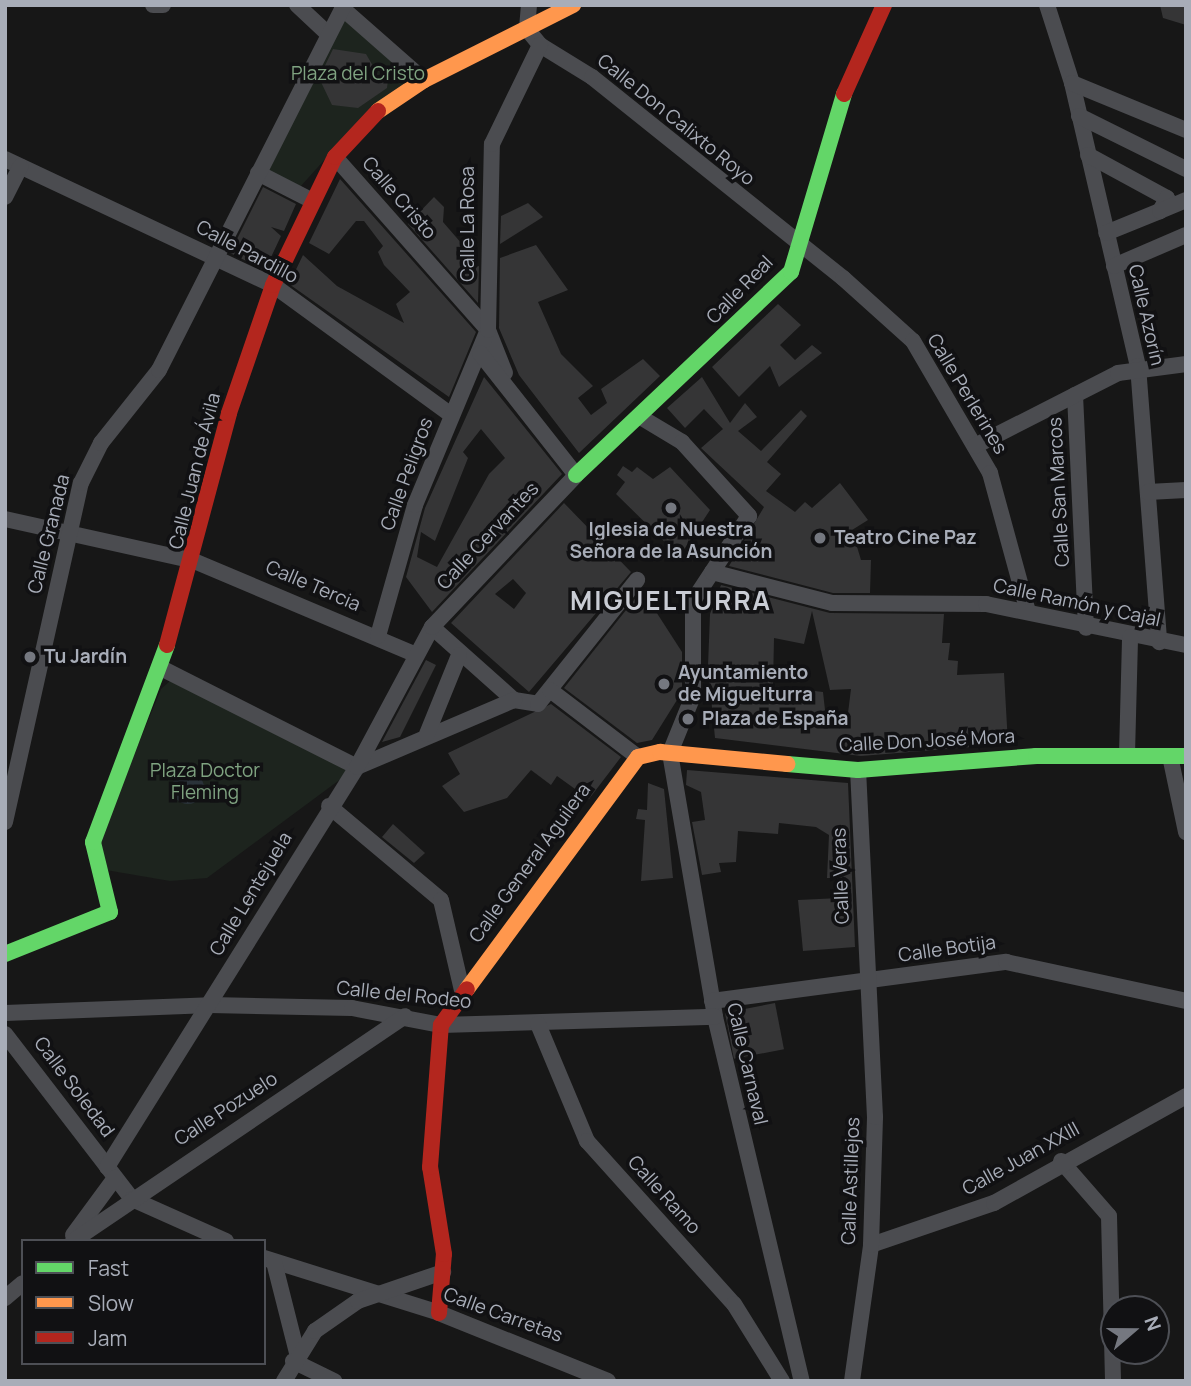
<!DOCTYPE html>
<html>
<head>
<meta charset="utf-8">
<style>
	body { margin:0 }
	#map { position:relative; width:1191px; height:1386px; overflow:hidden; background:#171717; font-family:Manrope,sans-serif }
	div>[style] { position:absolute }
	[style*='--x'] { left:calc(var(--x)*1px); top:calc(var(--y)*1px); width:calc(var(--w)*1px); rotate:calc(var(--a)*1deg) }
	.green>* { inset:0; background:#1d241e }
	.water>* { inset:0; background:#2a3239 }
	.round { border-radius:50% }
	.building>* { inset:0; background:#353536; transform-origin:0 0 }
	.street>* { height:16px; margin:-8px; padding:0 8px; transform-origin:8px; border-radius:8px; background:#4b4c50 }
	.fast>* { height:16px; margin:-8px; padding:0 8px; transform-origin:8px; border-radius:8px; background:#63d668 }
	.slow>* { height:16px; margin:-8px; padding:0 8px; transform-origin:8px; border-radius:8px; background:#ff974d }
	.jam>* { height:16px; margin:-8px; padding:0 8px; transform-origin:8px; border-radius:8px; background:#b3261e }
	.dots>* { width:19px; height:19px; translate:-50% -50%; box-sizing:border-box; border:4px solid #111113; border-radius:50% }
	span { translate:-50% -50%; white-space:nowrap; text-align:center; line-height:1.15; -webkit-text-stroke:7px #111113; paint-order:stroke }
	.park-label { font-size:19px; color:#7fa381 }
	.street-label { font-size:19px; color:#a8adb8 }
	.poi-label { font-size:19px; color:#a8adb8; font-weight:700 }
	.left { translate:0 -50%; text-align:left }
	.district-label { font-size:26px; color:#c9ccd4; font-weight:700; letter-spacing:2px }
	.frame { position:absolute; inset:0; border:7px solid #a8adb8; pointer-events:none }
	.legend { position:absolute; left:21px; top:1239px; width:245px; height:126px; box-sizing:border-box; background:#111113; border:2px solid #4d4f55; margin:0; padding:9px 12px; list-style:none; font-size:21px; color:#a8adb8 }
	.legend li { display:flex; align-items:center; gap:14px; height:35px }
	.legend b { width:35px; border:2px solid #4d4f55 }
	.north { position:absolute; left:1100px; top:1295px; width:70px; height:70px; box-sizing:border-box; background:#111113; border:2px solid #4d4f55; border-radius:50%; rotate:70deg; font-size:19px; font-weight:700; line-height:28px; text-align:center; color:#a8adb8 }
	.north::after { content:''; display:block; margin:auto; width:24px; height:32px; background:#757880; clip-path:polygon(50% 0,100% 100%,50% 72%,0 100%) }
</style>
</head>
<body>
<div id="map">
	<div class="green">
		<i style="clip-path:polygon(344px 18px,415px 78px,362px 118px,300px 187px,265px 170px)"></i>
		<i style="clip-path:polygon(170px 681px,357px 767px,207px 878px,170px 881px,100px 869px,99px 840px,161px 689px)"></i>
	</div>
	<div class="water">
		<i class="round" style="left:172px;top:772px;width:32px;height:32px"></i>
	</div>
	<div class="building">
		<i style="clip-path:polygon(1160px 5px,1186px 5px,1186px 25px,1163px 18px)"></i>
		<i style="clip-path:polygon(333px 49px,366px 54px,380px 78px,388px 80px,387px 88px,358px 108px,332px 105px,319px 78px)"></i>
		<i style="clip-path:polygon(340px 179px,476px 332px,449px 397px,289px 284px,303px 255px,337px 286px,404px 323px,396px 304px,410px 292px,384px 265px,378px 252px,383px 246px,364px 221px,356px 221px,329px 254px,309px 243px)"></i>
		<i style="clip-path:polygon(263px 187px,296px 204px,284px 231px,271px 227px,281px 236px,265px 270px,230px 253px)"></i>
		<i style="clip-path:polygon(434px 197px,444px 207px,443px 222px,475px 259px,472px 268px,479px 266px,478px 303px,408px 224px)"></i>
		<i style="clip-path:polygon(528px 203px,543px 217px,500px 244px,501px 216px)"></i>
		<i style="clip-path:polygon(536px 245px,568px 290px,538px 302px,561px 354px,593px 386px,578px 398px,591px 415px,607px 403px,601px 389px,643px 359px,660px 376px,579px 453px,519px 375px,499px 328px,500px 258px)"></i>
		<i style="clip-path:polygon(778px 304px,801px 325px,780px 345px,795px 360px,812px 345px,822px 353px,779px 387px,770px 366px,739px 397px,712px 367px)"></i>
		<i style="clip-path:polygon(evenodd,484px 377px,562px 474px,432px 612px,406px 577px,425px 508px,484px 377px,481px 429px,505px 458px,489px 474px,437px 567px,417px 557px,421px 532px,435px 541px,468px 458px,463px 452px,481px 429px)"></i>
		<i style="clip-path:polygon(702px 377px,730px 423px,745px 403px,757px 417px,738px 431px,761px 451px,801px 410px,807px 416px,767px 462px,781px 474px,766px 491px,795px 512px,805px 502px,812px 508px,840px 483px,868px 520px,852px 530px,861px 560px,871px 560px,870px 593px,833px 593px,729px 566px,764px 507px,701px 448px,723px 429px,704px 409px,685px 428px,667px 408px)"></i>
		<i style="clip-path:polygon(623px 466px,632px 472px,637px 467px,653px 479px,670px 467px,710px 510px,683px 551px,668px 545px,616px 494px,625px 482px,617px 475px)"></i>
		<i style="clip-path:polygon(evenodd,564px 503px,631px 572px,529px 692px,451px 623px,564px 503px,513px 579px,526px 593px,514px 609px,495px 594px,513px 579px)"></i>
		<i style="clip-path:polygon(evenodd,721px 585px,830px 613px,944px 614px,942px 643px,950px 643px,948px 660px,958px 661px,957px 675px,1004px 673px,1008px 744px,861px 756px,715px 738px,708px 666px,710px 614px,721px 585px,812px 611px,830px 690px,851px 689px,847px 721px,826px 719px,823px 692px,773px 686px,774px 638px,804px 644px,812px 611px)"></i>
		<i style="clip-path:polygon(642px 590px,682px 652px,682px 692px,652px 740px,637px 743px,564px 688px)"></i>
		<i style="clip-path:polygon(426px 660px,436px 665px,400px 737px,382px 742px)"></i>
		<i style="clip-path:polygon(551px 704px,621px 757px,589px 799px,557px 776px,551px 785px,531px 770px,507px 798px,464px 812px,442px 786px,460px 774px,448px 753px)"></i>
		<i style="clip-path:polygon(687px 770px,848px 783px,855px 947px,803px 951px,798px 900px,840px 898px,837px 878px,827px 878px,829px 835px,816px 827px,779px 823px,778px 834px,738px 831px,736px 862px,719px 863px,721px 872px,702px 875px,692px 822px,705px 820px,701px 792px,686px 785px)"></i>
		<i style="clip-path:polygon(648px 783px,664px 789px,673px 878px,641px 881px,645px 820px,636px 819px,638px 809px,647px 810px)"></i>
		<i style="clip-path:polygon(393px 824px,425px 853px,414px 863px,382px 837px)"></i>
		<i style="left:775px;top:1003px;width:47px;height:51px;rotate:79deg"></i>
	</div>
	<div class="street">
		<i style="--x:153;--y:5;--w:10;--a:0"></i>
		<i style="--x:297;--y:5;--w:42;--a:43.1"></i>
		<i style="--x:529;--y:5;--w:24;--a:95"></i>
		<i style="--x:527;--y:29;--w:21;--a:51"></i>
		<i style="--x:540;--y:45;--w:61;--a:31.6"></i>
		<i style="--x:592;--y:77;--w:322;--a:38.7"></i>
		<i style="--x:843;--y:278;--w:94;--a:42"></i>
		<i style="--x:913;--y:341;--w:153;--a:59.7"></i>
		<i style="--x:990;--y:473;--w:144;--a:74.7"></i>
		<i style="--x:1047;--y:5;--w:82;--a:72.2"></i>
		<i style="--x:1072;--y:83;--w:291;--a:76.9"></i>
		<i style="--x:1138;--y:366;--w:277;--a:85.6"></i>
		<i style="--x:342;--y:8;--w:109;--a:41.3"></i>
		<i style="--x:1072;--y:83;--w:123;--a:22.4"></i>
		<i style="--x:1079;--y:116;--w:119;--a:26.4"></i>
		<i style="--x:1088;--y:155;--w:90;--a:28.6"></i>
		<i style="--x:1167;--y:198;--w:15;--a:118"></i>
		<i style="--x:1160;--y:211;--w:58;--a:157.8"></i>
		<i style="--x:335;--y:157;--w:231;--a:48.5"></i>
		<i style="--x:488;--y:330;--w:46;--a:68.4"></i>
		<i style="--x:5;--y:159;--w:296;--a:25.2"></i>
		<i style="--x:273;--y:285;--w:220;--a:36.1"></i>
		<i style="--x:258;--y:173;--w:59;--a:27"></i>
		<i style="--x:5;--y:197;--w:34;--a:-63"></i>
		<i style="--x:1160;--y:211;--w:28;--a:-23"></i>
		<i style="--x:1114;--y:266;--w:78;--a:-23.3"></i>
		<i style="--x:1075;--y:395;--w:233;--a:87.3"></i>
		<i style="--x:642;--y:418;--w:47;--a:31"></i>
		<i style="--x:682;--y:442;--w:100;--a:47.8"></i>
		<i style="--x:749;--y:516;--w:102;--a:123.4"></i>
		<i style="--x:693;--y:601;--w:95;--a:90"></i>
		<i style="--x:693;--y:696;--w:61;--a:112"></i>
		<i style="--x:670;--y:753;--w:268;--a:80.3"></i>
		<i style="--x:715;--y:1017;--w:374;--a:76.6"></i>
		<i style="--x:975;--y:446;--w:161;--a:-27"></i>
		<i style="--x:1118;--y:373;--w:69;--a:-7.5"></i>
		<i style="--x:1148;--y:492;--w:38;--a:-3"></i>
		<i style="--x:5;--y:519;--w:194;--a:12.5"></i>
		<i style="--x:194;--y:561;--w:239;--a:22.9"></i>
		<i style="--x:712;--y:572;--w:124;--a:14.5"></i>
		<i style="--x:832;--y:603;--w:154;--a:0.4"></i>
		<i style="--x:986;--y:604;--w:204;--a:11.6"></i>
		<i style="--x:432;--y:627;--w:110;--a:41.7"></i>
		<i style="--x:514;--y:700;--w:24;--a:9"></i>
		<i style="--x:538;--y:704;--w:159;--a:-51.4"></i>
		<i style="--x:378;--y:636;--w:136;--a:-74.2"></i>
		<i style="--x:415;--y:505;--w:190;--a:-67.4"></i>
		<i style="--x:488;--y:330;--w:186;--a:-88.8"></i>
		<i style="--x:492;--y:144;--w:110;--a:-64.1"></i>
		<i style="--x:161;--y:668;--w:220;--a:26.8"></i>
		<i style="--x:357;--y:767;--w:171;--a:-23.1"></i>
		<i style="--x:550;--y:690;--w:111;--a:37.3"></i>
		<i style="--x:427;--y:734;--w:85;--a:-67.9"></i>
		<i style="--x:1127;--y:754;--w:117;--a:-88.5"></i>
		<i style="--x:1170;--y:756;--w:78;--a:78.1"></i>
		<i style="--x:329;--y:806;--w:146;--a:40"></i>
		<i style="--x:441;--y:900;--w:92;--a:76.9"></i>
		<i style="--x:5;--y:822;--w:347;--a:-77.4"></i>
		<i style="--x:81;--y:483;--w:45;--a:-63.4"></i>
		<i style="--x:101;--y:443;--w:93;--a:-51.5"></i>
		<i style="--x:159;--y:370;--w:409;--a:-63.1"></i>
		<i style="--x:712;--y:1001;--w:297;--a:-7.6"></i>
		<i style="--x:1006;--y:962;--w:184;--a:12.2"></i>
		<i style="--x:5;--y:1013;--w:205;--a:-2.2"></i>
		<i style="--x:210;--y:1005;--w:142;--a:1.2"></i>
		<i style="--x:352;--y:1008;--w:91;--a:10.8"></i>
		<i style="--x:441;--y:1025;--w:274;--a:-1.7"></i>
		<i style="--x:538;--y:1024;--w:127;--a:67.3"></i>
		<i style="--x:587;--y:1141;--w:219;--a:48"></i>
		<i style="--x:734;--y:1304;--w:91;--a:58.1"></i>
		<i style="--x:5;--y:1034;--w:208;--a:52.4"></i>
		<i style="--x:132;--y:1199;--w:103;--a:24.1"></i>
		<i style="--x:1061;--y:1161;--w:73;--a:48.9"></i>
		<i style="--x:1109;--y:1216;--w:165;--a:88.6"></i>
		<i style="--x:107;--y:1167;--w:472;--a:-58"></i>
		<i style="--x:357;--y:767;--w:159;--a:-61.8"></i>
		<i style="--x:432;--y:627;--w:209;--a:-46.5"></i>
		<i style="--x:576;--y:475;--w:155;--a:-128.2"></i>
		<i style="--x:73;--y:1235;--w:71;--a:-53.6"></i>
		<i style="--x:73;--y:1241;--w:401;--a:-34.1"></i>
		<i style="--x:871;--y:1245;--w:130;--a:-18.9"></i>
		<i style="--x:994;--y:1203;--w:220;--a:-29.1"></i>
		<i style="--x:264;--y:1258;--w:183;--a:17.4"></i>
		<i style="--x:439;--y:1313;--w:182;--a:21.9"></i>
		<i style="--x:274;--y:1262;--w:94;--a:75.8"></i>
		<i style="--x:5;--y:1298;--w:23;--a:-40"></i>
		<i style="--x:293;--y:1361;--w:46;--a:26"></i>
		<i style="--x:284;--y:1381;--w:59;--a:-58.2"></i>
		<i style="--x:315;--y:1331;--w:52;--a:-34.9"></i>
		<i style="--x:358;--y:1301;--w:90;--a:-18.8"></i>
		<i style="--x:852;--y:1381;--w:137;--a:-82"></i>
		<i style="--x:871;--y:1245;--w:128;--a:-88.2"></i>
		<i style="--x:875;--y:1117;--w:347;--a:-92.8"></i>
	</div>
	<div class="fast">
		<i style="--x:576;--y:475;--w:296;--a:-43.4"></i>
		<i style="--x:791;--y:272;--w:186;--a:-73.4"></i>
		<i style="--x:787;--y:764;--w:71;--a:4.8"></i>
		<i style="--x:858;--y:770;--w:179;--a:-4.5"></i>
		<i style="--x:1036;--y:756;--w:150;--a:0"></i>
		<i style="--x:5;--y:954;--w:113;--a:-21.8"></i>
		<i style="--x:110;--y:912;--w:72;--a:-103.7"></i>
		<i style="--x:93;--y:842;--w:210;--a:-69.4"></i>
	</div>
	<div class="slow">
		<i style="--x:378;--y:111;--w:55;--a:-34"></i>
		<i style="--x:424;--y:80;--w:167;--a:-26.7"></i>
		<i style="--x:467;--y:989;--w:288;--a:-53.6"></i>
		<i style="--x:638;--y:757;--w:23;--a:-13"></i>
		<i style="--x:660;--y:752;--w:128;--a:5.4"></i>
	</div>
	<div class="jam">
		<i style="--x:844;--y:94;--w:98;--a:-65.8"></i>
		<i style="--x:167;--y:645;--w:240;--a:-75"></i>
		<i style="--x:229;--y:413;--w:135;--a:-71"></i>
		<i style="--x:273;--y:285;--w:142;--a:-64.2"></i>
		<i style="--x:335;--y:157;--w:63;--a:-46.9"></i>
		<i style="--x:439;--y:1313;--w:59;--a:-85.2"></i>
		<i style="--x:444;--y:1254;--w:88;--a:-99.1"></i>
		<i style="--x:430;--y:1167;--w:142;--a:-85.6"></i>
		<i style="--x:441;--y:1025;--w:44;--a:-54.2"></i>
	</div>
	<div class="dots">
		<i style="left:671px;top:508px;background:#757880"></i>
		<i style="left:820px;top:538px;background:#757880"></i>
		<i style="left:30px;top:657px;background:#757880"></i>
		<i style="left:664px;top:684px;background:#757880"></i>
		<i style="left:688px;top:719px;background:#757880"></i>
	</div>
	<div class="park-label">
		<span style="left:358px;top:74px">Plaza del Cristo</span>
		<span style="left:205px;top:782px">Plaza Doctor<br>Fleming</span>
	</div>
	<div class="street-label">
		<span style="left:676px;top:120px;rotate:39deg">Calle Don Calixto Royo</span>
		<span style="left:399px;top:198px;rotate:49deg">Calle Cristo</span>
		<span style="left:468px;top:224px;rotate:-90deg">Calle La Rosa</span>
		<span style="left:247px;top:252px;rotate:28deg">Calle Pardillo</span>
		<span style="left:740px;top:290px;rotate:-46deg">Calle Real</span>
		<span style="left:1146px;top:315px;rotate:77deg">Calle Azorín</span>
		<span style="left:967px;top:394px;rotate:59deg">Calle Perlerines</span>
		<span style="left:195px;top:471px;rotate:-76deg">Calle Juan de Ávila</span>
		<span style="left:407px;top:474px;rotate:-70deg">Calle Peligros</span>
		<span style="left:1059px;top:492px;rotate:-93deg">Calle San Marcos</span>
		<span style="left:49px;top:534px;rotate:-76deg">Calle Granada</span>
		<span style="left:488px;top:536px;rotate:-47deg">Calle Cervantes</span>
		<span style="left:313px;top:586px;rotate:23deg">Calle Tercia</span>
		<span style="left:1077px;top:603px;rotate:12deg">Calle Ramón y Cajal</span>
		<span style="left:927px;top:741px;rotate:-3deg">Calle Don José Mora</span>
		<span style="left:530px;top:863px;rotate:-54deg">Calle General Aguilera</span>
		<span style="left:841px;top:876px;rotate:-92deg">Calle Veras</span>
		<span style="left:251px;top:894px;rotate:-59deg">Calle Lentejuela</span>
		<span style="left:947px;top:949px;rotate:-8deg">Calle Botija</span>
		<span style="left:404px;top:995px;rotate:6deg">Calle del Rodeo</span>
		<span style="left:747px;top:1064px;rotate:77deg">Calle Carnaval</span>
		<span style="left:74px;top:1087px;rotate:53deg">Calle Soledad</span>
		<span style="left:226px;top:1109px;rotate:-33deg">Calle Pozuelo</span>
		<span style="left:1021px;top:1159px;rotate:-29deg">Calle Juan XXIII</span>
		<span style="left:851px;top:1181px;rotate:-88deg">Calle Astillejos</span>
		<span style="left:664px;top:1195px;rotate:48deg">Calle Ramo</span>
		<span style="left:503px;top:1315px;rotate:20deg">Calle Carretas</span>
	</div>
	<div class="poi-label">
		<span style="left:671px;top:541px">Iglesia de Nuestra<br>Señora de la Asunción</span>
		<span class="left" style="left:834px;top:538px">Teatro Cine Paz</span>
		<span class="left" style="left:44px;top:657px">Tu Jardín</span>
		<span class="left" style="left:678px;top:684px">Ayuntamiento<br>de Miguelturra</span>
		<span class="left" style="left:702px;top:719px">Plaza de España</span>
	</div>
	<div class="district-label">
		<span style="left:671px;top:601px">MIGUELTURRA</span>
	</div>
	<div class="frame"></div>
	<ul class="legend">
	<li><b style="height:9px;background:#63d668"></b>Fast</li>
	<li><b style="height:9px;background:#ff974d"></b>Slow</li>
	<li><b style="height:9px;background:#b3261e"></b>Jam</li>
	</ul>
	<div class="north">N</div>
</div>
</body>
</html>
